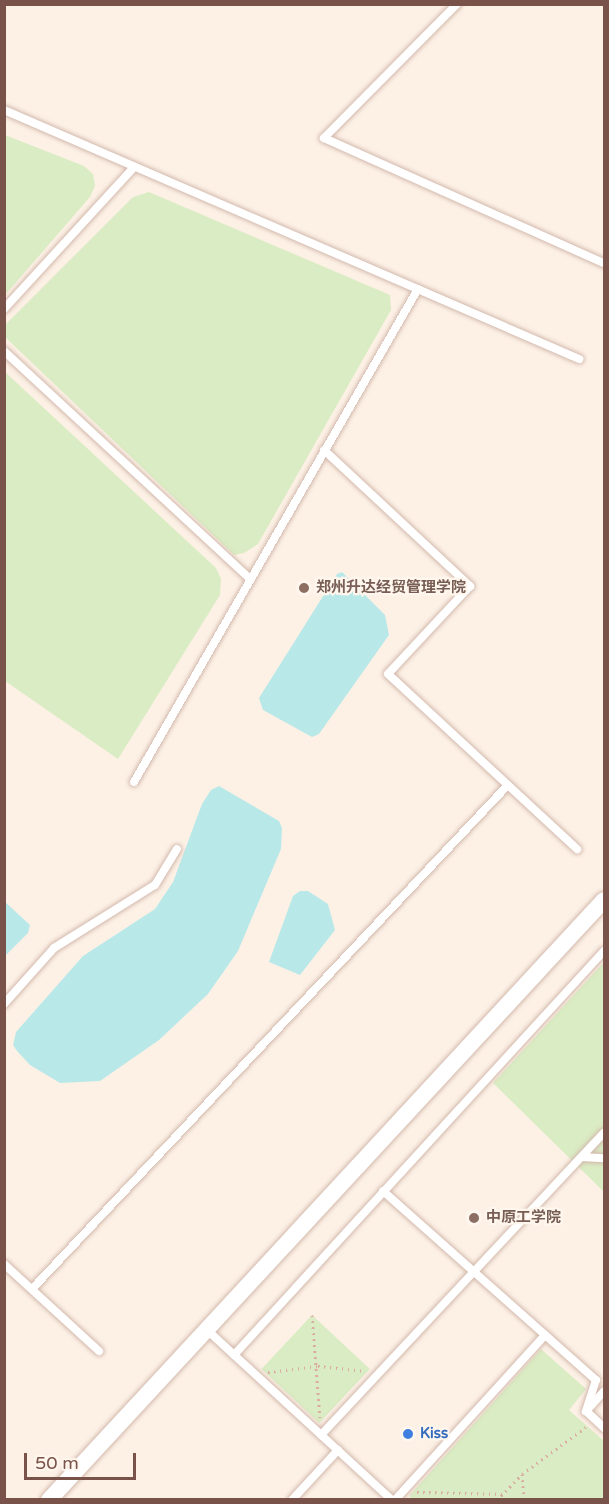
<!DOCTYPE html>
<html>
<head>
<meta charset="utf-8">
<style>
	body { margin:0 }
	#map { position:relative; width:609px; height:1504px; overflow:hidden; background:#fdf1e6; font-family:"Varela Round","Noto Sans SC",sans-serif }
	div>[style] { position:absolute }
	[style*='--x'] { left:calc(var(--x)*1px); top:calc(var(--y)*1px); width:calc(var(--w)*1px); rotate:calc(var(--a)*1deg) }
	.green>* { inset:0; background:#daecc3; transform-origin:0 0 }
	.water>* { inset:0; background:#b9e8e9 }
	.path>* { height:3px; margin-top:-1.5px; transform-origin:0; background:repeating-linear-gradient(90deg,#daad9f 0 1.5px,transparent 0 6px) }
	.roads { filter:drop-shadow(0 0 2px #d3b9ad) drop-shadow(0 0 2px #d3b9ad) }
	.service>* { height:8px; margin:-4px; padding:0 4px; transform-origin:4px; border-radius:4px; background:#fff }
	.minor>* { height:16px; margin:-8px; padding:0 8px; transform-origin:8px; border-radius:8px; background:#fff }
	.dots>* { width:16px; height:16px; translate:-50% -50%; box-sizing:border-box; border:3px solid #fff6ed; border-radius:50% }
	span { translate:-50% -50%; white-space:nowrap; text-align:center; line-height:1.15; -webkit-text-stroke:4.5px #fff6ed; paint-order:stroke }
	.education-label { font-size:15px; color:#785e54; font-weight:700 }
	.left { translate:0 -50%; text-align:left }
	.shop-label { font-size:15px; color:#366cbe; font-weight:700 }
	.frame { position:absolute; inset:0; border:6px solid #795349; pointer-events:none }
	.scale { position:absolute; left:24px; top:1453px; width:112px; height:27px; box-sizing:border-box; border:3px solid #795349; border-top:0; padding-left:8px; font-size:18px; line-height:21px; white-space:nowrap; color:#795349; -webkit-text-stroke:4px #fff6ed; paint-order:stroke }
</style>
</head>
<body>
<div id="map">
	<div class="green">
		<i style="clip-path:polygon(5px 135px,84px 166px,93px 174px,95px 186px,90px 197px,5px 295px)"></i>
		<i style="clip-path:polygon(149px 192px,390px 295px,391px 310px,258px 544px,244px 553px,234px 555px,5px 337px,5px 325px,133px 197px)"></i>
		<i style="clip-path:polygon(4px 371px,216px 568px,221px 579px,220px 595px,118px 759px,5px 681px)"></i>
		<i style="clip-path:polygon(604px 962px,604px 1192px,493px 1083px)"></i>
		<i style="left:312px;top:1315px;width:79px;height:74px;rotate:43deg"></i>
		<i style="clip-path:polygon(541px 1349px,586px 1389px,569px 1410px,604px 1441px,604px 1499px,412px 1499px,409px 1496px)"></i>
	</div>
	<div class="water">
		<i style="clip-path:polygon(342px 572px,385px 615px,389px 635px,319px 734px,312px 737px,263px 710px,259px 698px,337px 574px)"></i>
		<i style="clip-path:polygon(219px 786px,279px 821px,282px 828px,281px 849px,238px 951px,208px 994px,159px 1040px,100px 1081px,60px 1083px,30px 1065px,17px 1051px,13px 1045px,16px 1032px,83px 956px,155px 909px,173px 882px,202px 804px,211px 790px)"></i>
		<i style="clip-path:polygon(300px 891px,308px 891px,328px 904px,335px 930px,300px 975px,269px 962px,293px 896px)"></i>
		<i style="clip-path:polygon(4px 901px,30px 925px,28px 933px,5px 956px)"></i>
	</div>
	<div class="path">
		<i style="--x:312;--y:1315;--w:103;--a:85.6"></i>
		<i style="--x:268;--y:1372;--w:50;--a:-6.8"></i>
		<i style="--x:318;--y:1366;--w:48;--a:5.9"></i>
		<i style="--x:522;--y:1474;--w:26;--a:86"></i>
		<i style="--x:417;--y:1492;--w:85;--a:1.3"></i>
		<i style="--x:497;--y:1500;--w:36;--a:-46"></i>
		<i style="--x:522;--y:1474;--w:79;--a:-36.3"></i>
	</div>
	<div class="roads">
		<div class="service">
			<i style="--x:457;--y:4;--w:189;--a:134.8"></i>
			<i style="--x:324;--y:138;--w:307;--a:24.1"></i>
			<i style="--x:4;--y:110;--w:627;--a:23.41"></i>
			<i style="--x:4;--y:309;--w:193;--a:-47.5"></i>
			<i style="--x:4;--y:351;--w:335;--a:42.8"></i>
			<i style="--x:324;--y:450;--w:200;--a:43"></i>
			<i style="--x:470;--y:586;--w:120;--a:133"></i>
			<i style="--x:388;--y:674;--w:258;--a:42.8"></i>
			<i style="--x:134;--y:782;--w:569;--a:-60.06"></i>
			<i style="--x:4;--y:1004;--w:75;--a:-48.2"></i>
			<i style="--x:54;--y:948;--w:119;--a:-32"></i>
			<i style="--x:155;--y:885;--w:42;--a:-58.6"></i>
			<i style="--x:582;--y:1157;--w:22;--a:3"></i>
			<i style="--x:383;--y:1191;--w:285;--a:41.6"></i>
			<i style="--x:596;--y:1380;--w:33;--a:108"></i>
			<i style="--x:586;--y:1411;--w:25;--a:43"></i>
			<i style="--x:4;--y:1264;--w:129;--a:42.5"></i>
			<i style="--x:32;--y:1289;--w:693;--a:-46.64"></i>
			<i style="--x:207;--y:1330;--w:251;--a:42.6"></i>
			<i style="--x:234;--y:1355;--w:548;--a:-47.52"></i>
			<i style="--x:588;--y:1409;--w:24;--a:-48"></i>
			<i style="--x:321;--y:1435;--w:414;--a:-46.9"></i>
			<i style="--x:292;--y:1500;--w:68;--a:-47.4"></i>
			<i style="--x:395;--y:1500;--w:223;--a:-47.7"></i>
		</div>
		<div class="minor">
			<i style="--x:49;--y:1500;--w:817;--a:-47.23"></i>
		</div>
	</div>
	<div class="dots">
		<i style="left:304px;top:588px;background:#8d6e63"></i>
		<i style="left:474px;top:1218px;background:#8d6e63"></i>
		<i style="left:408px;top:1434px;background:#3f7fe0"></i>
	</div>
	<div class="education-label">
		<span class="left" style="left:316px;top:588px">郑州升达经贸管理学院</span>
		<span class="left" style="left:486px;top:1218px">中原工学院</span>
	</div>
	<div class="shop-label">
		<span class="left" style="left:420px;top:1434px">Kiss</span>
	</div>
	<div class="frame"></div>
	<div class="scale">50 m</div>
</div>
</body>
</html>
